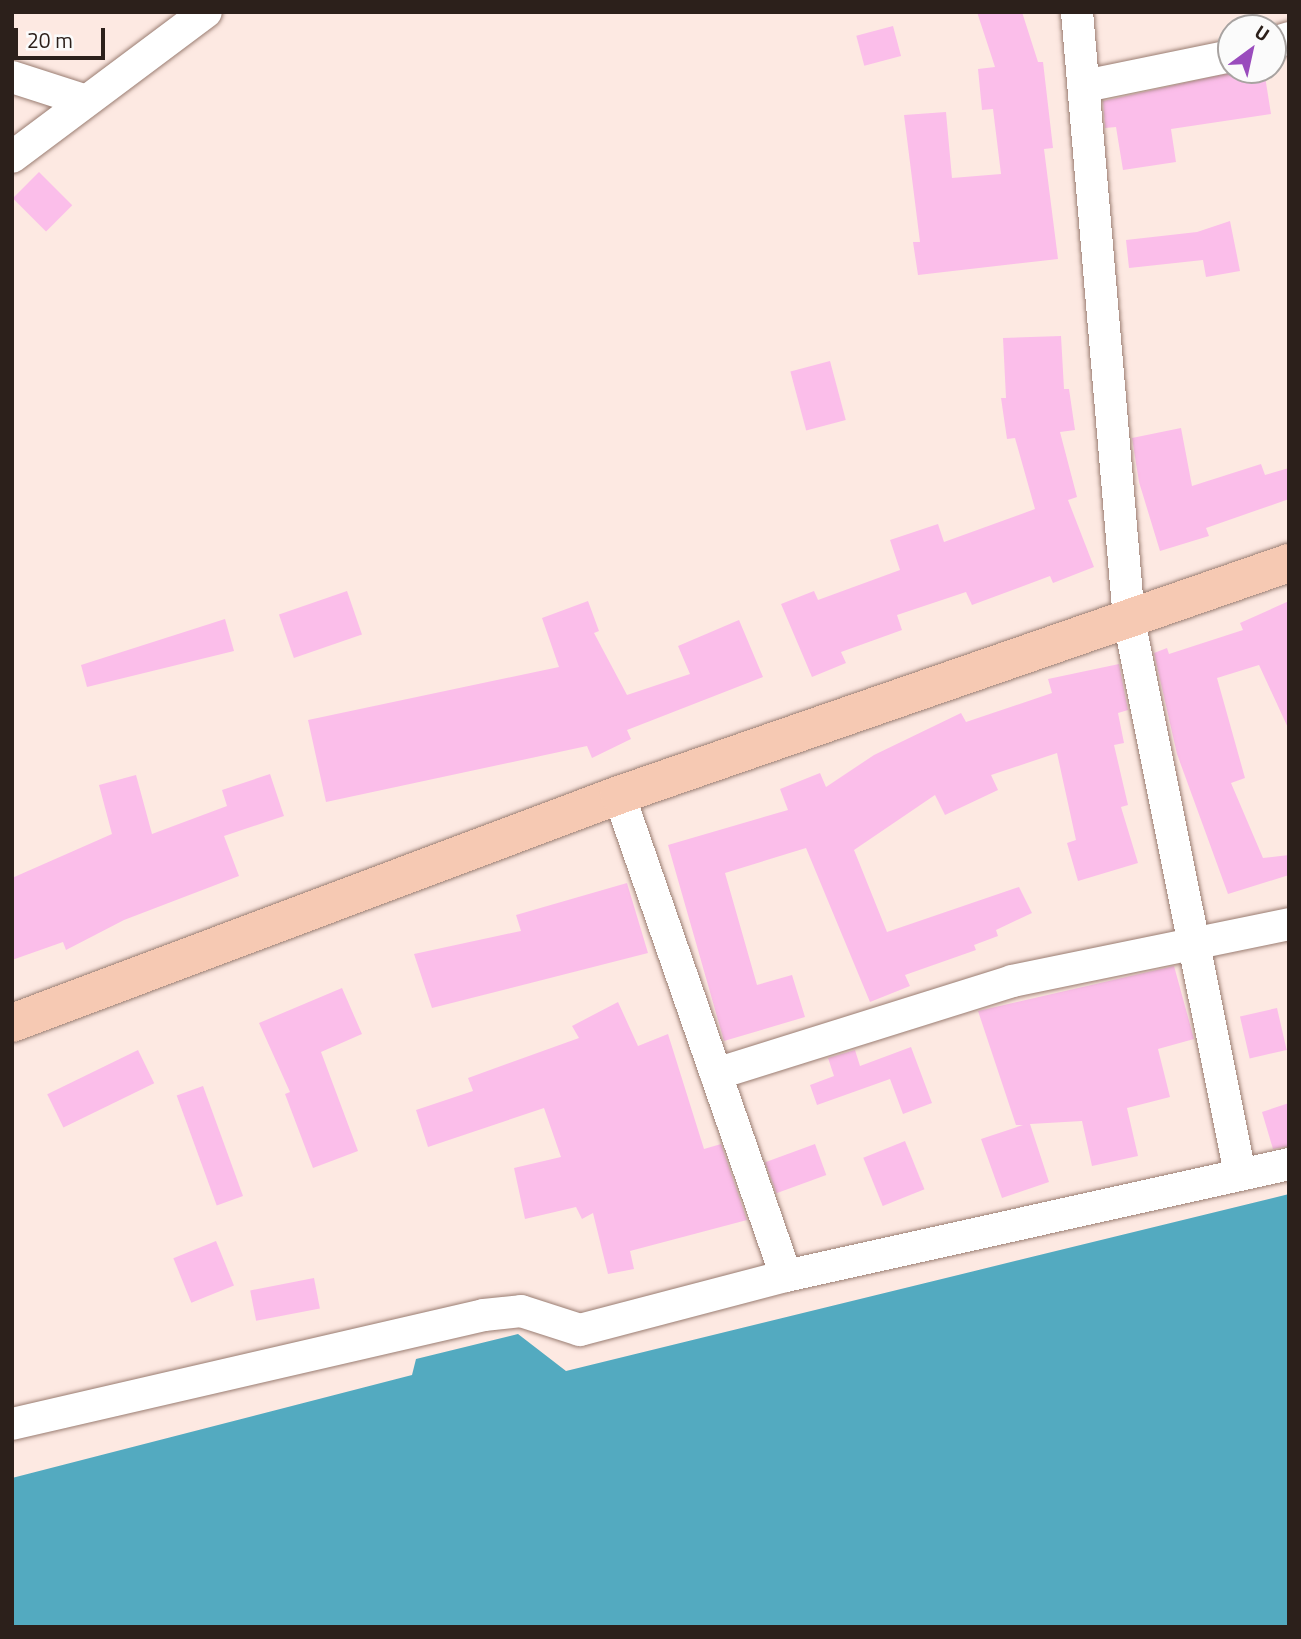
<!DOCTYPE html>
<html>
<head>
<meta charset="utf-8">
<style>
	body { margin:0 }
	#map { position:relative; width:1301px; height:1639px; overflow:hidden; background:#fde9e2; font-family:"Titillium Web",sans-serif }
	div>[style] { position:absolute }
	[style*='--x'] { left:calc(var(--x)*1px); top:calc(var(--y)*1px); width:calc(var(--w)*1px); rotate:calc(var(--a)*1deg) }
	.water>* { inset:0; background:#53aac0 }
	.building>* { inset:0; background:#fbbeea; transform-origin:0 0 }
	.roads { filter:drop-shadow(0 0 2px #9a7d72) drop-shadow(0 0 2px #9a7d72) }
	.minor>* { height:32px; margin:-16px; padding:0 16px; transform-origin:16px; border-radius:16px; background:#fff }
	.highway>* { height:38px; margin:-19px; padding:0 19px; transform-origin:19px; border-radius:19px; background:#f6c9b3 }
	span { translate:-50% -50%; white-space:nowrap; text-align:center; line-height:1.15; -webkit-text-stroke:5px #fbfbfb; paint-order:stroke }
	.frame { position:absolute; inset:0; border:14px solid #2c201b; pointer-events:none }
	.north { position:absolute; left:1217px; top:14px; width:70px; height:70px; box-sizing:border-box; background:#fbfbfb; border:2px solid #a8a3a1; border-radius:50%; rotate:33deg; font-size:19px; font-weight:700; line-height:28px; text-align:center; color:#2c201b }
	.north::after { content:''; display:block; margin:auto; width:24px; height:32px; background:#9a4cbd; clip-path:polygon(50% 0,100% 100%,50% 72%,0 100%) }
	.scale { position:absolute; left:14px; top:28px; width:91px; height:32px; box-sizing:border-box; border:4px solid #2c201b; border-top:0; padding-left:9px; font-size:21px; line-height:24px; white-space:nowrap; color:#2c201b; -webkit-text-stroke:5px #fbfbfb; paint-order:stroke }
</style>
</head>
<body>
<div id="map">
	<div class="water">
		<i style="clip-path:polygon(1289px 1194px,1289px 1627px,12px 1627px,12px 1478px,412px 1375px,416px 1359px,518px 1334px,566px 1371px)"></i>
	</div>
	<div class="building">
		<i style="clip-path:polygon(977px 12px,1022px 12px,1038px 62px,1043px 62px,1053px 148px,1044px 149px,1058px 259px,918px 275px,913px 242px,920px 242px,904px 115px,946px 112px,952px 178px,1001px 174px,993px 109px,982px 110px,978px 69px,995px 67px)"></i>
		<i style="left:893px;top:26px;width:31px;height:38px;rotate:75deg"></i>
		<i style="clip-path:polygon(1243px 70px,1264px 70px,1271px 114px,1171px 129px,1176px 162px,1123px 170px,1116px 127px,1105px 128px,1103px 101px)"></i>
		<i style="left:39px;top:172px;width:47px;height:37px;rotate:45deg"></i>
		<i style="clip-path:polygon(1230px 221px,1240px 271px,1206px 277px,1203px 260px,1129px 268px,1126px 240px,1197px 232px)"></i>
		<i style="clip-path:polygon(1061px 336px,1064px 389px,1069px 389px,1075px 430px,1060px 432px,1077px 497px,1068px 500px,1094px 567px,1053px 583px,1050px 576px,972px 605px,966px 592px,897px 615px,902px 630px,841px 652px,846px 663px,812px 677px,781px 604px,814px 591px,818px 600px,900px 570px,890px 540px,938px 524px,944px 542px,1035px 509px,1015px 438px,1007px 439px,1001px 398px,1006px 398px,1003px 338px)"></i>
		<i style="left:830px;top:361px;width:61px;height:41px;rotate:75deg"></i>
		<i style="clip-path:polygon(1181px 428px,1192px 486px,1261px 464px,1265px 475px,1289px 468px,1289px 499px,1206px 528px,1209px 536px,1160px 551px,1139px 482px,1132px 438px)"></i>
		<i style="left:347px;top:591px;width:46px;height:72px;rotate:71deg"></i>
		<i style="clip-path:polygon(588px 601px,599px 631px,594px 633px,627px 695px,690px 674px,678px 646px,739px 620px,763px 677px,627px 730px,631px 739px,592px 758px,587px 746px,326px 802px,308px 720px,559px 667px,542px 618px)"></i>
		<i style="clip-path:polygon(1289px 601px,1289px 730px,1259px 665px,1217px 678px,1245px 778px,1231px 783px,1263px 858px,1289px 855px,1289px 875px,1228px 894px,1177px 754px,1154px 653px,1167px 648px,1169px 654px,1243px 630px,1240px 623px)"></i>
		<i style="clip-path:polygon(225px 619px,234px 651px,87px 687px,81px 665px)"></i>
		<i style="clip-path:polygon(1119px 664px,1128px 710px,1118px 713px,1124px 743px,1114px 745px,1128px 805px,1121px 807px,1138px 863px,1078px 881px,1067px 843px,1076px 840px,1057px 753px,991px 775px,998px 790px,945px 815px,935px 795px,854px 850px,887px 932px,1019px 887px,1032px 913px,996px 930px,998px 936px,974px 945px,976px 950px,905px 975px,910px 986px,870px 1002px,806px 848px,725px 873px,757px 985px,792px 975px,805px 1017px,724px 1041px,668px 845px,788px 810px,780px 789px,820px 773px,826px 787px,874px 755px,961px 713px,966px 722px,1052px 693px,1048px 679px)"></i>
		<i style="clip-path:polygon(270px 774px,284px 816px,224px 836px,239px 876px,124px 920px,66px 950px,63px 942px,12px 960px,12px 878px,112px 834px,99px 785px,136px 775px,152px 834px,227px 806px,222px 790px)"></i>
		<i style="clip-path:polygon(627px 883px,648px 953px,432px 1008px,414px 954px,521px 931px,516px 915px)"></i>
		<i style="clip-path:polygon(1174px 966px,1194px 1039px,1158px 1049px,1170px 1097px,1127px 1108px,1138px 1156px,1092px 1166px,1082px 1121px,1030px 1124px,1049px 1182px,1002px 1198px,981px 1139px,1023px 1125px,1016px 1125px,978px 1011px)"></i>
		<i style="clip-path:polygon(342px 988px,362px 1034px,321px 1052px,358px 1151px,313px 1168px,285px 1094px,290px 1092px,259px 1023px)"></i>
		<i style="clip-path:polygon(618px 1002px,638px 1046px,668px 1034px,704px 1149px,721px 1144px,747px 1220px,630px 1251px,634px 1269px,608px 1274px,593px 1213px,582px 1219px,576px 1207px,525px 1219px,514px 1168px,561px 1157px,544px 1108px,428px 1147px,416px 1110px,473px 1091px,468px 1078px,579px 1038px,572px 1026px)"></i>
		<i style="left:1277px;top:1008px;width:43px;height:38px;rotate:77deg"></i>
		<i style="clip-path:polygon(911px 1047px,932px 1103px,903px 1114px,890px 1079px,817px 1105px,810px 1085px,834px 1076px,828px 1058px,855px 1050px,860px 1066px)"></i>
		<i style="left:138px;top:1050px;width:37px;height:101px;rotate:64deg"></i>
		<i style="left:203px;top:1086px;width:117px;height:28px;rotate:70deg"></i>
		<i style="clip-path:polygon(1289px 1103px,1289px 1146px,1273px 1149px,1262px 1112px)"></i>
		<i style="left:905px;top:1141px;width:52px;height:45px;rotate:68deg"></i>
		<i style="left:815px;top:1144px;width:33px;height:53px;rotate:70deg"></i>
		<i style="left:216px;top:1241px;width:48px;height:46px;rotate:68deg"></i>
		<i style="left:314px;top:1278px;width:31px;height:65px;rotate:79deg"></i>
	</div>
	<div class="roads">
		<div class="minor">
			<i style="--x:1077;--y:12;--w:610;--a:85.11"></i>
			<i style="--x:1129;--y:620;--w:565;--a:78.67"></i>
			<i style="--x:1273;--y:43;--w:17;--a:-17"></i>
			<i style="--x:12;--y:77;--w:75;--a:17.9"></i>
			<i style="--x:1085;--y:86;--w:149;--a:-11.6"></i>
			<i style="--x:12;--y:157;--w:242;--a:-36.8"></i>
			<i style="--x:619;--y:795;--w:509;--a:70.85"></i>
			<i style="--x:716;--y:1074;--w:310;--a:-17.4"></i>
			<i style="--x:1012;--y:981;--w:283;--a:-11.6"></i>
			<i style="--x:12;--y:1424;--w:484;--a:-13"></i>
			<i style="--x:484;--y:1315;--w:37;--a:-6"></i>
			<i style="--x:521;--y:1311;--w:62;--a:17.9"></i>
			<i style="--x:580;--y:1330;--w:213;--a:-14.7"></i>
			<i style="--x:786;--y:1276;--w:515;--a:-12.55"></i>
		</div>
		<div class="highway">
			<i style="--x:12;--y:1023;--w:648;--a:-20.59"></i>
			<i style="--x:619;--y:795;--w:709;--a:-19.1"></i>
		</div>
	</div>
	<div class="frame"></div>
	<div class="north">U</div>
	<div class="scale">20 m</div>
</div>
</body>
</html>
